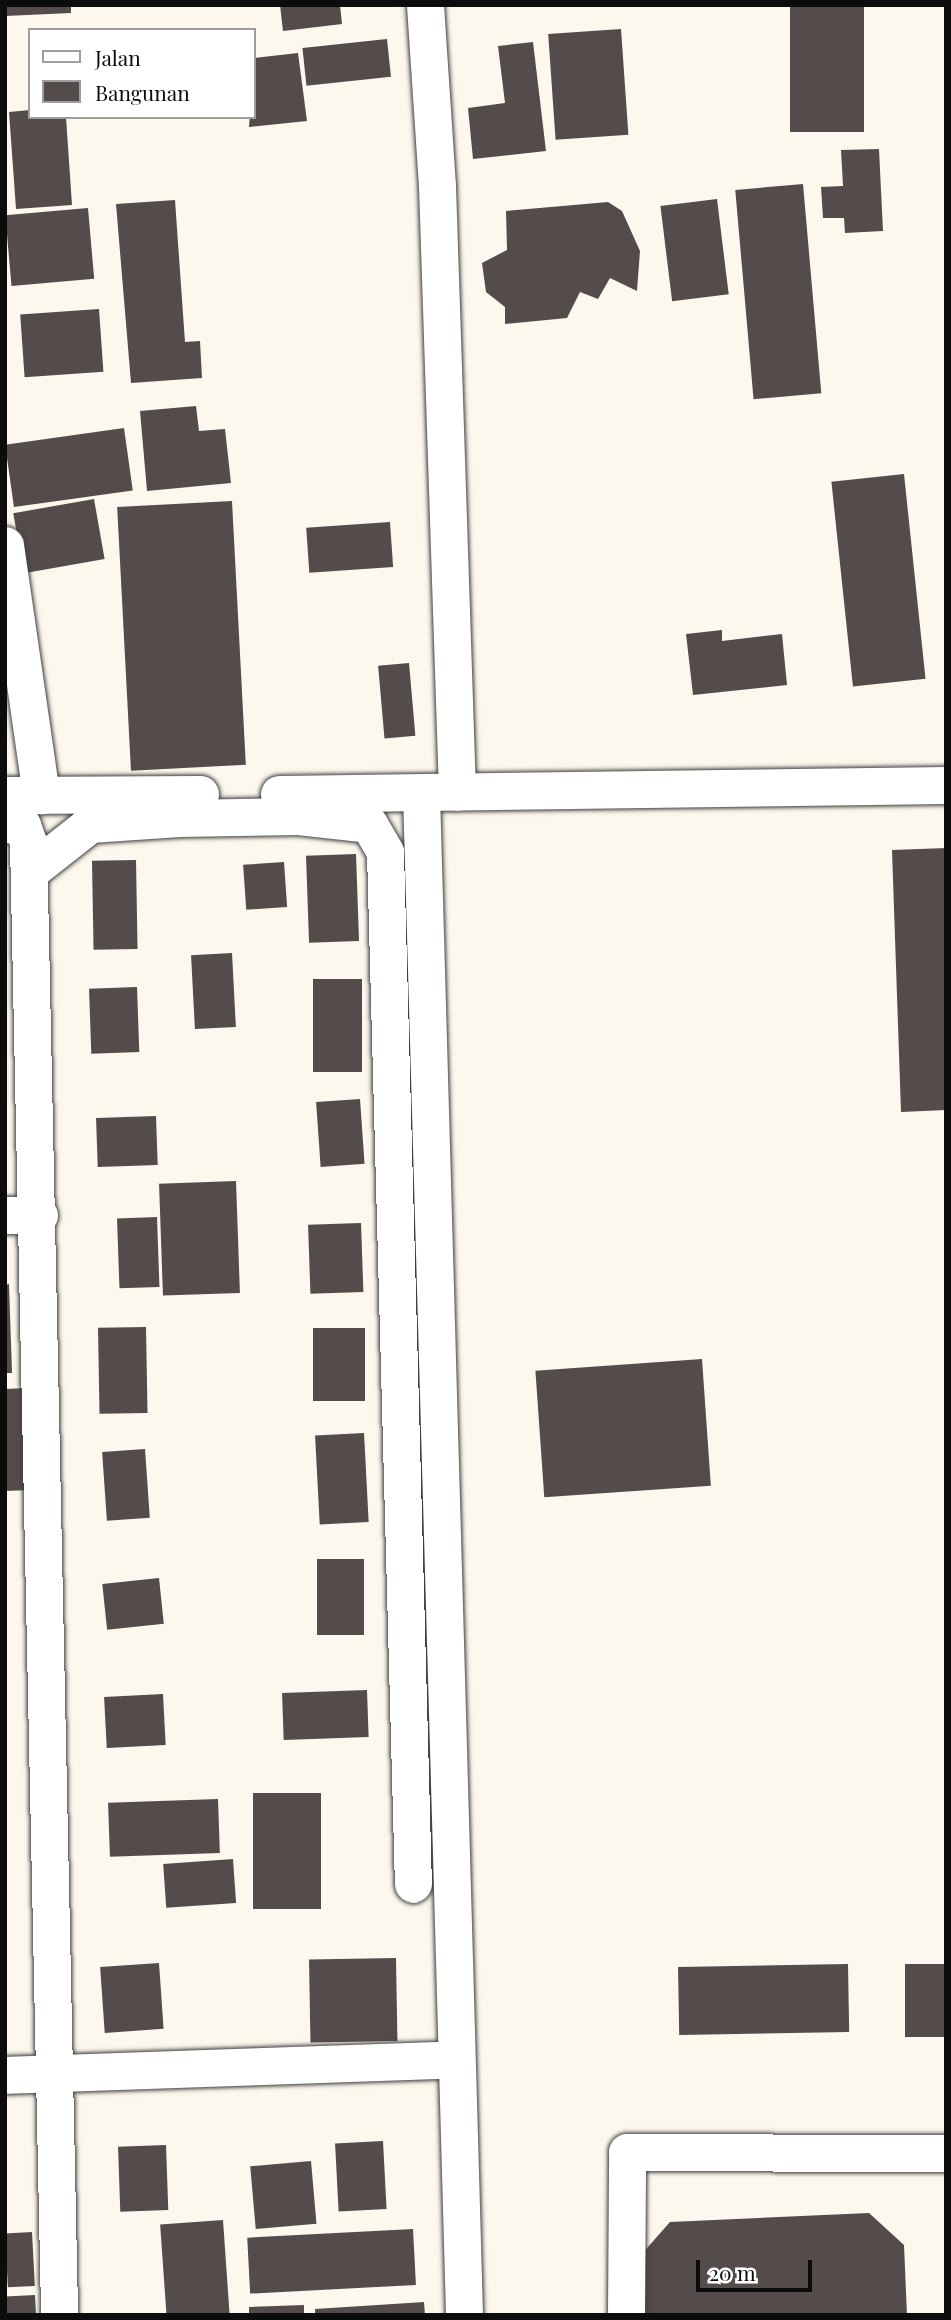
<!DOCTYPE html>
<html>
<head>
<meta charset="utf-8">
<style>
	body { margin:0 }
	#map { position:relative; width:951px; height:2320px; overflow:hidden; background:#fdf8ed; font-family:"Playfair Display",serif }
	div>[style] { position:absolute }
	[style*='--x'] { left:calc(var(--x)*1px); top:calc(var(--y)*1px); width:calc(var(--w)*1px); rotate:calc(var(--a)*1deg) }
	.building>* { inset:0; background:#534c4a; transform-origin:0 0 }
	.roads { filter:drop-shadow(0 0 2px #3f3f3f) drop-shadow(0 0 2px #3f3f3f) }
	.minor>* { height:37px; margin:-18.5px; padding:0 18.5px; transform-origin:18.5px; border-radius:18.5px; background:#fff }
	span { translate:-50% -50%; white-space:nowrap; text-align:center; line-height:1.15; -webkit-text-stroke:7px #fff; paint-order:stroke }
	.frame { position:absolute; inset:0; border:7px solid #0c0c0c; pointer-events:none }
	.legend { position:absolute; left:28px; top:28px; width:228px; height:91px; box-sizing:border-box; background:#fff; border:2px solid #9e9e9e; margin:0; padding:9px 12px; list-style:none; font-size:21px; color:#0c0c0c }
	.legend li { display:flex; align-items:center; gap:14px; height:35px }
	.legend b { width:35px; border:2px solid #9e9e9e }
	.scale { position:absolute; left:696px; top:2260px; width:116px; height:32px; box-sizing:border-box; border:4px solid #0c0c0c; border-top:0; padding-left:9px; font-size:21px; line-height:24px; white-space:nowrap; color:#0c0c0c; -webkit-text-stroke:5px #fff; paint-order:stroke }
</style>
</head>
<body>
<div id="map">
	<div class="building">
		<i style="clip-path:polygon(5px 5px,71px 5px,71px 13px,5px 16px)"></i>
		<i style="clip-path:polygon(280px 5px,340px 5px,342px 24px,283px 31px)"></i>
		<i style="left:790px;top:5px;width:74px;height:127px"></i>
		<i style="left:621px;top:29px;width:106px;height:73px;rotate:86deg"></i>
		<i style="left:387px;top:39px;width:38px;height:85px;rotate:84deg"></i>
		<i style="clip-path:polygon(533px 42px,546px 151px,473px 159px,468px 108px,505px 103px,498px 46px)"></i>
		<i style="clip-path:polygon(298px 53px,307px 121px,249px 127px,254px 58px)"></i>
		<i style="clip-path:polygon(30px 110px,30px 117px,66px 117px,72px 205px,16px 209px,9px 112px)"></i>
		<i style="clip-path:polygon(879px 149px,883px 231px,845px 233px,844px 218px,823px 218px,821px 187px,843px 186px,841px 150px)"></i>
		<i style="left:803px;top:184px;width:210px;height:68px;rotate:85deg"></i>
		<i style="left:717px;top:199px;width:96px;height:57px;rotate:83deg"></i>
		<i style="clip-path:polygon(175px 200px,185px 342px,200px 341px,202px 378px,131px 383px,116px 204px)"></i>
		<i style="clip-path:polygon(608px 202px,622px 211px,640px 251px,637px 291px,610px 278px,598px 299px,580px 292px,567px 318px,505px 324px,505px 307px,486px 292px,482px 263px,507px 250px,506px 211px)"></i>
		<i style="left:88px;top:208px;width:71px;height:83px;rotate:85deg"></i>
		<i style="left:99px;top:309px;width:63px;height:79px;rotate:86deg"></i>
		<i style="clip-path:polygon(196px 406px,199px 431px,225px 429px,231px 483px,147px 491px,140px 411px)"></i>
		<i style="left:124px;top:428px;width:63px;height:120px;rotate:82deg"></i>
		<i style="left:904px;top:474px;width:206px;height:73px;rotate:84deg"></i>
		<i style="left:94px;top:499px;width:61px;height:82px;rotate:80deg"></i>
		<i style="left:232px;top:501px;width:264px;height:115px;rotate:87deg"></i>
		<i style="left:390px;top:522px;width:45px;height:84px;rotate:86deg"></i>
		<i style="clip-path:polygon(722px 630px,722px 641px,782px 634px,787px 685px,693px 695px,686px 634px)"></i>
		<i style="left:409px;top:663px;width:73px;height:31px;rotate:85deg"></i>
		<i style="clip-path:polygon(946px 848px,946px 1110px,901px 1112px,892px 850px)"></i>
		<i style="left:356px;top:854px;width:87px;height:50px;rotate:88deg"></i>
		<i style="left:136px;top:860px;width:89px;height:44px;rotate:89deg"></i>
		<i style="left:284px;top:862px;width:45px;height:41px;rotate:86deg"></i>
		<i style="left:232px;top:953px;width:74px;height:41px;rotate:87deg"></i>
		<i style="left:313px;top:979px;width:49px;height:93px"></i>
		<i style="left:137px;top:987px;width:65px;height:48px;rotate:88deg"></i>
		<i style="left:360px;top:1099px;width:65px;height:44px;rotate:86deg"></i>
		<i style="left:156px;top:1116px;width:49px;height:60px;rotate:88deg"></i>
		<i style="left:236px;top:1181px;width:112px;height:77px;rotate:88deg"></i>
		<i style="left:157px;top:1217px;width:70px;height:40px;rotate:88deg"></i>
		<i style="left:361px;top:1223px;width:69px;height:53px;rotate:88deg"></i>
		<i style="clip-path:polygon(9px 1284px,12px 1373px,5px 1373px,5px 1285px)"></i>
		<i style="left:146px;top:1327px;width:86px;height:48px;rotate:89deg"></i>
		<i style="left:313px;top:1328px;width:52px;height:73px"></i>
		<i style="left:702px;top:1359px;width:127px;height:167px;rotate:86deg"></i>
		<i style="clip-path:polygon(27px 1388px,31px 1490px,5px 1491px,5px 1389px)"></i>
		<i style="left:364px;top:1433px;width:89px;height:49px;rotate:87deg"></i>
		<i style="left:145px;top:1449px;width:69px;height:43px;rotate:86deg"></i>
		<i style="left:317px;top:1559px;width:47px;height:76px"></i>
		<i style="left:159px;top:1578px;width:46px;height:57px;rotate:84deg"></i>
		<i style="left:367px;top:1690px;width:47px;height:85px;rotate:88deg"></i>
		<i style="left:163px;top:1694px;width:51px;height:59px;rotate:87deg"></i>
		<i style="left:253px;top:1793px;width:68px;height:116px"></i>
		<i style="left:218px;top:1799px;width:54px;height:110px;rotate:88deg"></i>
		<i style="left:233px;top:1859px;width:44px;height:70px;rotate:86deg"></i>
		<i style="left:396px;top:1958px;width:83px;height:87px;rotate:89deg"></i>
		<i style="left:159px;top:1963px;width:66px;height:59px;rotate:86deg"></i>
		<i style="left:848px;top:1964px;width:68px;height:170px;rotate:89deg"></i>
		<i style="left:946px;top:1964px;width:73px;height:41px;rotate:90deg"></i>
		<i style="left:383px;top:2141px;width:68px;height:48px;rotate:87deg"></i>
		<i style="left:166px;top:2145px;width:65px;height:48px;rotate:88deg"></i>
		<i style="left:311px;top:2161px;width:63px;height:61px;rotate:85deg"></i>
		<i style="clip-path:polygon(869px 2213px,904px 2245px,907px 2315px,643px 2315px,640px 2256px,670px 2222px)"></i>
		<i style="left:223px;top:2220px;width:95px;height:63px;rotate:86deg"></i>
		<i style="left:413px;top:2229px;width:56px;height:166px;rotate:87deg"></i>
		<i style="left:32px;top:2232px;width:54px;height:27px;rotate:87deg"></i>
		<i style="left:35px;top:2295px;width:20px;height:30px;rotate:87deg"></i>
		<i style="clip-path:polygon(424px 2302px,425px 2315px,315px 2315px,315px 2309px)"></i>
		<i style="clip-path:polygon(304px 2305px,304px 2315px,249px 2315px,249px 2307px)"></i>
	</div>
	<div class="roads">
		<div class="minor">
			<i style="--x:425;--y:5;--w:181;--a:86.2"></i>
			<i style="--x:437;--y:186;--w:606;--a:88.11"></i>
			<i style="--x:5;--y:545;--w:253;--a:81.8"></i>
			<i style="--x:421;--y:793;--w:1523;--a:88.38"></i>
			<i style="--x:279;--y:794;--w:667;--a:-0.77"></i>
			<i style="--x:5;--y:795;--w:195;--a:-0.3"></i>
			<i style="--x:5;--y:824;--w:17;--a:3"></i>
			<i style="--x:22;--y:825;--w:18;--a:71"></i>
			<i style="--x:28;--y:842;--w:1473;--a:88.79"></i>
			<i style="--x:29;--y:872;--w:78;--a:-38.2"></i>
			<i style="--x:90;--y:824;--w:89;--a:-3.9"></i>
			<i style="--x:179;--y:818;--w:119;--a:-1"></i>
			<i style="--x:298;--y:816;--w:71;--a:6.4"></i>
			<i style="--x:369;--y:824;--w:32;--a:60"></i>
			<i style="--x:385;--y:852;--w:1032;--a:88.45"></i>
			<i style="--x:5;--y:1215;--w:34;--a:0"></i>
			<i style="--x:5;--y:2075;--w:450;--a:-2"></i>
			<i style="--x:626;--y:2315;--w:163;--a:-89.6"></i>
			<i style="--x:627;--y:2152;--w:319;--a:0.2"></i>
		</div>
	</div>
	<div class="frame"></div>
	<ul class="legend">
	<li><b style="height:9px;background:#fff"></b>Jalan</li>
	<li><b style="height:19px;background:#534c4a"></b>Bangunan</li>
	</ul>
	<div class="scale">20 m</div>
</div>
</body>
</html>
